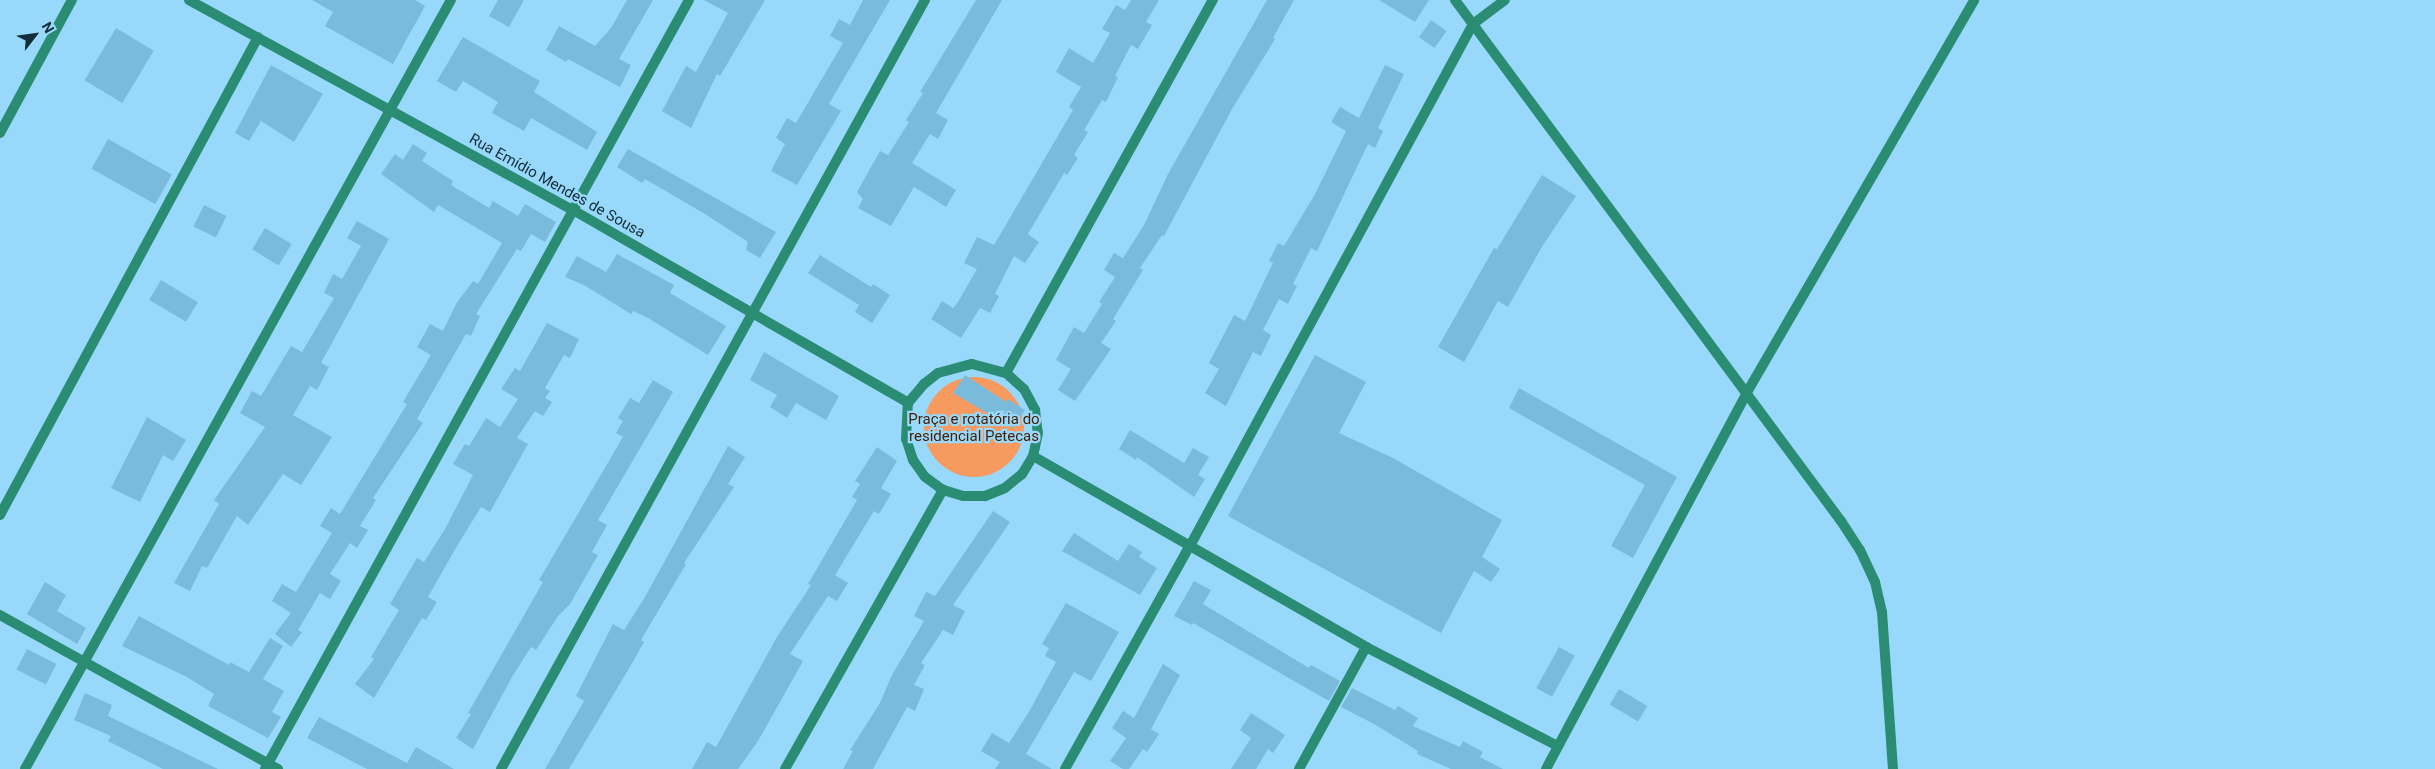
<!DOCTYPE html>
<html>
<head>
<meta charset="utf-8">
<style>
	body { margin:0 }
	#map { position:relative; width:2435px; height:769px; overflow:hidden; background:#98d9fb; font-family:Roboto,sans-serif }
	div>[style] { position:absolute }
	[style*='--x'] { left:calc(var(--x)*1px); top:calc(var(--y)*1px); width:calc(var(--w)*1px); rotate:calc(var(--a)*1deg) }
	.green>* { inset:0; background:#f79a60 }
	.round { border-radius:50% }
	.building>* { inset:0; background:#7abbdb; transform-origin:0 0 }
	.street>* { height:10px; margin:-5px; padding:0 5px; transform-origin:5px; border-radius:5px; background:#2a8d73 }
	span { translate:-50% -50%; white-space:nowrap; text-align:center; line-height:1.15; -webkit-text-stroke:4.5px #98d9fb; paint-order:stroke }
	.street-label { font-size:15px; color:#132e3a }
	.park-label { font-size:15px; color:#481d00 }
	.north { position:absolute; left:10px; top:10px; width:50px; height:50px; -webkit-text-stroke:4px #98d9fb; paint-order:stroke; rotate:60deg; font-size:14px; font-weight:700; line-height:20px; text-align:center; color:#132e3a }
	.north::after { content:''; display:block; margin:auto; width:18px; height:22px; background:#132e3a; clip-path:polygon(50% 0,100% 100%,50% 72%,0 100%) }
</style>
</head>
<body>
<div id="map">
	<div class="green">
		<i class="round" style="left:924px;top:377px;width:100px;height:100px"></i>
	</div>
	<div class="building">
		<i style="clip-path:polygon(312px 0,415px 0,425px 6px,393px 64px,325px 26px,333px 12px)"></i>
		<i style="clip-path:polygon(498px 0,524px 0,509px 27px,489px 16px)"></i>
		<i style="clip-path:polygon(627px 0,653px 0,619px 59px,631px 65px,620px 87px,568px 59px,566px 62px,546px 50px,559px 26px,595px 46px,611px 28px)"></i>
		<i style="clip-path:polygon(704px 0,765px 0,720px 76px,717px 74px,691px 128px,662px 111px,686px 66px,696px 72px,728px 13px)"></i>
		<i style="clip-path:polygon(863px 0,890px 0,829px 104px,841px 111px,797px 185px,771px 171px,785px 144px,776px 138px,787px 118px,796px 123px,843px 43px,830px 36px,839px 19px,850px 25px)"></i>
		<i style="clip-path:polygon(976px 0,1002px 0,936px 113px,948px 120px,938px 139px,930px 134px,912px 163px,956px 190px,946px 207px,914px 187px,891px 226px,858px 208px,863px 199px,857px 192px,880px 151px,888px 155px,909px 122px,906px 120px,923px 93px,920px 92px)"></i>
		<i style="clip-path:polygon(1131px 0,1159px 0,1146px 22px,1152px 25px,1138px 49px,1131px 45px,1115px 76px,1118px 77px,1106px 102px,1102px 100px,1084px 130px,1088px 132px,1074px 155px,1078px 158px,1067px 175px,1064px 173px,1028px 234px,1039px 242px,1025px 263px,1014px 256px,995px 294px,999px 296px,990px 313px,980px 308px,961px 338px,931px 319px,942px 301px,953px 308px,958px 302px,977px 269px,964px 263px,977px 237px,994px 245px,1073px 110px,1069px 107px,1081px 87px,1056px 72px,1069px 48px,1093px 63px,1110px 33px,1102px 29px,1116px 5px,1125px 10px)"></i>
		<i style="clip-path:polygon(1267px 0,1294px 0,1273px 38px,1275px 39px,1232px 109px,1164px 236px,1162px 235px,1140px 268px,1143px 270px,1113px 319px,1116px 321px,1101px 343px,1111px 349px,1075px 401px,1058px 390px,1071px 369px,1056px 360px,1074px 327px,1084px 333px,1102px 304px,1099px 302px,1115px 277px,1104px 270px,1114px 253px,1123px 258px,1144px 225px,1168px 174px)"></i>
		<i style="clip-path:polygon(1379px 0,1429px 0,1415px 22px)"></i>
		<i style="left:1431px;top:20px;width:19px;height:21px;rotate:35deg"></i>
		<i style="left:116px;top:28px;width:44px;height:61px;rotate:31deg"></i>
		<i style="clip-path:polygon(463px 37px,540px 81px,534px 92px,597px 132px,587px 150px,531px 118px,524px 131px,492px 113px,498px 102px,463px 81px,456px 92px,437px 81px)"></i>
		<i style="clip-path:polygon(271px 65px,323px 94px,294px 142px,261px 121px,249px 141px,235px 133px)"></i>
		<i style="clip-path:polygon(1385px 65px,1404px 74px,1378px 128px,1383px 131px,1375px 148px,1368px 144px,1317px 251px,1311px 248px,1293px 284px,1297px 286px,1288px 304px,1279px 299px,1263px 330px,1271px 335px,1261px 356px,1253px 352px,1226px 406px,1205px 393px,1219px 369px,1209px 363px,1234px 315px,1245px 321px,1273px 263px,1269px 261px,1278px 243px,1284px 246px,1315px 194px,1346px 131px,1331px 122px,1340px 107px,1359px 118px)"></i>
		<i style="left:108px;top:139px;width:73px;height:34px;rotate:29deg"></i>
		<i style="clip-path:polygon(413px 144px,427px 153px,422px 161px,453px 181px,451px 185px,489px 208px,493px 201px,518px 216px,525px 204px,556px 222px,545px 242px,531px 234px,521px 251px,517px 249px,476px 314px,480px 316px,471px 336px,466px 334px,417px 419px,423px 423px,373px 498px,376px 500px,360px 526px,368px 530px,357px 548px,350px 543px,330px 574px,341px 581px,330px 599px,320px 593px,298px 630px,302px 632px,291px 647px,275px 634px,291px 613px,272px 601px,282px 584px,296px 592px,332px 533px,320px 526px,331px 508px,340px 514px,407px 404px,403px 402px,431px 355px,417px 347px,430px 324px,443px 331px,456px 304px,473px 281px,478px 284px,502px 243px,438px 205px,434px 212px,381px 174px,395px 154px,403px 160px)"></i>
		<i style="clip-path:polygon(628px 149px,776px 232px,760px 258px,746px 250px,748px 242px,705px 214px,645px 179px,642px 183px,617px 167px)"></i>
		<i style="clip-path:polygon(1542px 175px,1576px 196px,1543px 245px,1508px 307px,1498px 301px,1464px 362px,1438px 347px,1494px 248px,1497px 249px)"></i>
		<i style="left:204px;top:205px;width:25px;height:24px;rotate:26deg"></i>
		<i style="clip-path:polygon(357px 221px,389px 239px,321px 363px,329px 367px,317px 390px,310px 386px,293px 415px,332px 437px,301px 485px,283px 474px,248px 525px,237px 516px,207px 568px,202px 566px,190px 591px,174px 583px,219px 504px,214px 500px,265px 427px,240px 413px,252px 391px,261px 396px,291px 346px,302px 352px,334px 298px,324px 293px,333px 274px,342px 279px,361px 246px,347px 238px)"></i>
		<i style="left:265px;top:228px;width:31px;height:25px;rotate:31deg"></i>
		<i style="clip-path:polygon(617px 254px,674px 285px,670px 293px,726px 326px,708px 355px,648px 318px,633px 311px,631px 314px,584px 285px,565px 277px,577px 256px,606px 272px)"></i>
		<i style="clip-path:polygon(820px 255px,871px 287px,873px 284px,890px 295px,872px 323px,855px 312px,859px 305px,808px 273px)"></i>
		<i style="left:161px;top:280px;width:43px;height:23px;rotate:31deg"></i>
		<i style="clip-path:polygon(547px 323px,579px 339px,570px 358px,564px 355px,545px 388px,550px 391px,545px 398px,552px 402px,543px 416px,535px 411px,517px 438px,528px 444px,490px 512px,481px 507px,457px 546px,428px 597px,437px 602px,426px 620px,422px 618px,374px 698px,355px 684px,374px 659px,371px 657px,399px 610px,390px 604px,417px 558px,424px 562px,445px 529px,473px 475px,453px 464px,465px 444px,469px 446px,486px 418px,500px 427px,518px 399px,501px 389px,515px 368px,520px 371px)"></i>
		<i style="clip-path:polygon(764px 352px,839px 396px,826px 420px,796px 403px,787px 418px,770px 407px,777px 395px,750px 380px)"></i>
		<i style="clip-path:polygon(1315px 355px,1366px 382px,1339px 433px,1393px 458px,1502px 520px,1482px 557px,1500px 569px,1491px 582px,1474px 571px,1441px 633px,1228px 516px)"></i>
		<i style="clip-path:polygon(965px 375px,1006px 402px,1008px 399px,1025px 410px,1013px 428px,953px 393px)"></i>
		<i style="clip-path:polygon(653px 380px,673px 392px,598px 520px,607px 525px,592px 552px,598px 555px,570px 604px,558px 616px,536px 650px,531px 647px,512px 677px,473px 749px,456px 738px,471px 714px,468px 713px,543px 582px,539px 580px,623px 437px,616px 433px,623px 421px,618px 418px,630px 398px,639px 403px)"></i>
		<i style="clip-path:polygon(1519px 388px,1677px 477px,1633px 558px,1611px 546px,1645px 485px,1509px 408px)"></i>
		<i style="clip-path:polygon(147px 417px,186px 440px,173px 461px,163px 455px,140px 502px,111px 488px)"></i>
		<i style="clip-path:polygon(1130px 430px,1184px 463px,1193px 448px,1209px 457px,1198px 475px,1205px 479px,1194px 497px,1137px 457px,1136px 460px,1119px 449px)"></i>
		<i style="clip-path:polygon(728px 446px,745px 457px,728px 484px,734px 487px,684px 563px,686px 564px,641px 640px,644px 642px,634px 660px,569px 769px,545px 769px,584px 701px,576px 696px,613px 624px,624px 630px,645px 597px)"></i>
		<i style="clip-path:polygon(877px 447px,897px 461px,881px 488px,891px 494px,879px 514px,874px 511px,835px 575px,848px 583px,837px 601px,828px 596px,790px 654px,803px 661px,758px 741px,738px 769px,692px 769px,707px 742px,716px 747px,777px 637px,811px 585px,808px 584px,857px 500px,852px 497px,860px 484px,855px 481px)"></i>
		<i style="clip-path:polygon(993px 511px,1010px 522px,953px 605px,965px 611px,953px 635px,943px 630px,921px 663px,925px 665px,914px 685px,924px 689px,915px 711px,907px 707px,873px 769px,843px 769px,853px 751px,850px 750px,880px 703px,892px 675px,924px 621px,914px 616px,926px 592px,935px 596px)"></i>
		<i style="clip-path:polygon(1074px 533px,1118px 561px,1129px 544px,1142px 552px,1139px 557px,1157px 568px,1140px 595px,1062px 551px)"></i>
		<i style="clip-path:polygon(1194px 581px,1211px 590px,1203px 604px,1309px 668px,1311px 665px,1340px 681px,1329px 701px,1193px 623px,1192px 625px,1174px 616px)"></i>
		<i style="clip-path:polygon(45px 582px,66px 595px,57px 611px,86px 628px,77px 644px,27px 614px)"></i>
		<i style="clip-path:polygon(1066px 603px,1119px 632px,1091px 681px,1074px 672px,1026px 754px,1052px 769px,995px 769px,1000px 762px,981px 751px,992px 733px,1009px 743px,1030px 710px,1056px 662px,1045px 656px,1049px 648px,1042px 644px)"></i>
		<i style="clip-path:polygon(139px 616px,229px 665px,230px 662px,249px 672px,270px 638px,283px 646px,263px 679px,284px 691px,272px 712px,281px 717px,268px 738px,208px 706px,214px 694px,187px 677px,122px 646px)"></i>
		<i style="left:1559px;top:647px;width:18px;height:47px;rotate:29deg"></i>
		<i style="left:27px;top:649px;width:33px;height:23px;rotate:27deg"></i>
		<i style="clip-path:polygon(1163px 664px,1180px 675px,1151px 729px,1159px 734px,1147px 752px,1143px 749px,1129px 769px,1123px 769px,1110px 761px,1126px 738px,1112px 728px,1123px 711px,1134px 718px)"></i>
		<i style="clip-path:polygon(1352px 688px,1395px 710px,1398px 706px,1418px 718px,1413px 726px,1460px 747px,1463px 741px,1483px 752px,1480px 757px,1503px 769px,1451px 769px,1417px 754px,1418px 751px,1374px 724px,1341px 707px)"></i>
		<i style="left:1619px;top:689px;width:33px;height:18px;rotate:31deg"></i>
		<i style="clip-path:polygon(85px 693px,112px 705px,108px 716px,218px 769px,163px 769px,108px 741px,111px 736px,74px 720px)"></i>
		<i style="clip-path:polygon(1251px 713px,1285px 735px,1273px 753px,1268px 749px,1256px 769px,1231px 769px,1251px 738px,1240px 730px)"></i>
		<i style="clip-path:polygon(319px 717px,407px 763px,416px 747px,454px 769px,367px 769px,307px 738px)"></i>
	</div>
	<div class="street">
		<i style="--x:189;--y:0;--w:438;--a:28.7"></i>
		<i style="--x:573;--y:210;--w:387;--a:29.9"></i>
		<i style="--x:1455;--y:0;--w:648;--a:53.47"></i>
		<i style="--x:1841;--y:521;--w:35;--a:57"></i>
		<i style="--x:1860;--y:550;--w:35;--a:65"></i>
		<i style="--x:1875;--y:582;--w:31;--a:77"></i>
		<i style="--x:1882;--y:612;--w:157;--a:86"></i>
		<i style="--x:0;--y:133;--w:151;--a:-61.6"></i>
		<i style="--x:972;--y:364;--w:35;--a:15"></i>
		<i style="--x:1006;--y:373;--w:24;--a:42"></i>
		<i style="--x:1024;--y:389;--w:24;--a:62"></i>
		<i style="--x:1035;--y:410;--w:23;--a:83"></i>
		<i style="--x:1038;--y:433;--w:24;--a:102"></i>
		<i style="--x:1033;--y:456;--w:21;--a:121"></i>
		<i style="--x:1022;--y:474;--w:22;--a:141"></i>
		<i style="--x:1005;--y:488;--w:22;--a:158"></i>
		<i style="--x:985;--y:496;--w:22;--a:180"></i>
		<i style="--x:963;--y:496;--w:21;--a:-163"></i>
		<i style="--x:943;--y:490;--w:22;--a:-144"></i>
		<i style="--x:925;--y:477;--w:21;--a:-125"></i>
		<i style="--x:913;--y:460;--w:22;--a:-108"></i>
		<i style="--x:906;--y:439;--w:36;--a:-87"></i>
		<i style="--x:908;--y:403;--w:25;--a:-50"></i>
		<i style="--x:924;--y:384;--w:18;--a:-38"></i>
		<i style="--x:938;--y:373;--w:35;--a:-15"></i>
		<i style="--x:1006;--y:373;--w:427;--a:-61"></i>
		<i style="--x:1033;--y:456;--w:384;--a:29.8"></i>
		<i style="--x:1366;--y:647;--w:216;--a:27.3"></i>
		<i style="--x:0;--y:515;--w:543;--a:-61.64"></i>
		<i style="--x:0;--y:615;--w:318;--a:29"></i>
		<i style="--x:25;--y:769;--w:879;--a:-61.02"></i>
		<i style="--x:265;--y:769;--w:878;--a:-61.13"></i>
		<i style="--x:501;--y:769;--w:878;--a:-61.13"></i>
		<i style="--x:785;--y:769;--w:321;--a:-60.5"></i>
		<i style="--x:1065;--y:769;--w:258;--a:-60.8"></i>
		<i style="--x:1191;--y:544;--w:592;--a:-61.53"></i>
		<i style="--x:1473;--y:24;--w:40;--a:-37"></i>
		<i style="--x:1299;--y:769;--w:139;--a:-61.2"></i>
		<i style="--x:1546;--y:769;--w:425;--a:-61.9"></i>
		<i style="--x:1746;--y:394;--w:455;--a:-59.9"></i>
	</div>
	<div class="street-label">
		<span style="left:557px;top:186px;rotate:29deg">Rua Emídio Mendes de Sousa</span>
	</div>
	<div class="park-label">
		<span style="left:974px;top:428px">Praça e rotatória do<br>residencial Petecas</span>
	</div>
	<div class="north">N</div>
</div>
</body>
</html>
